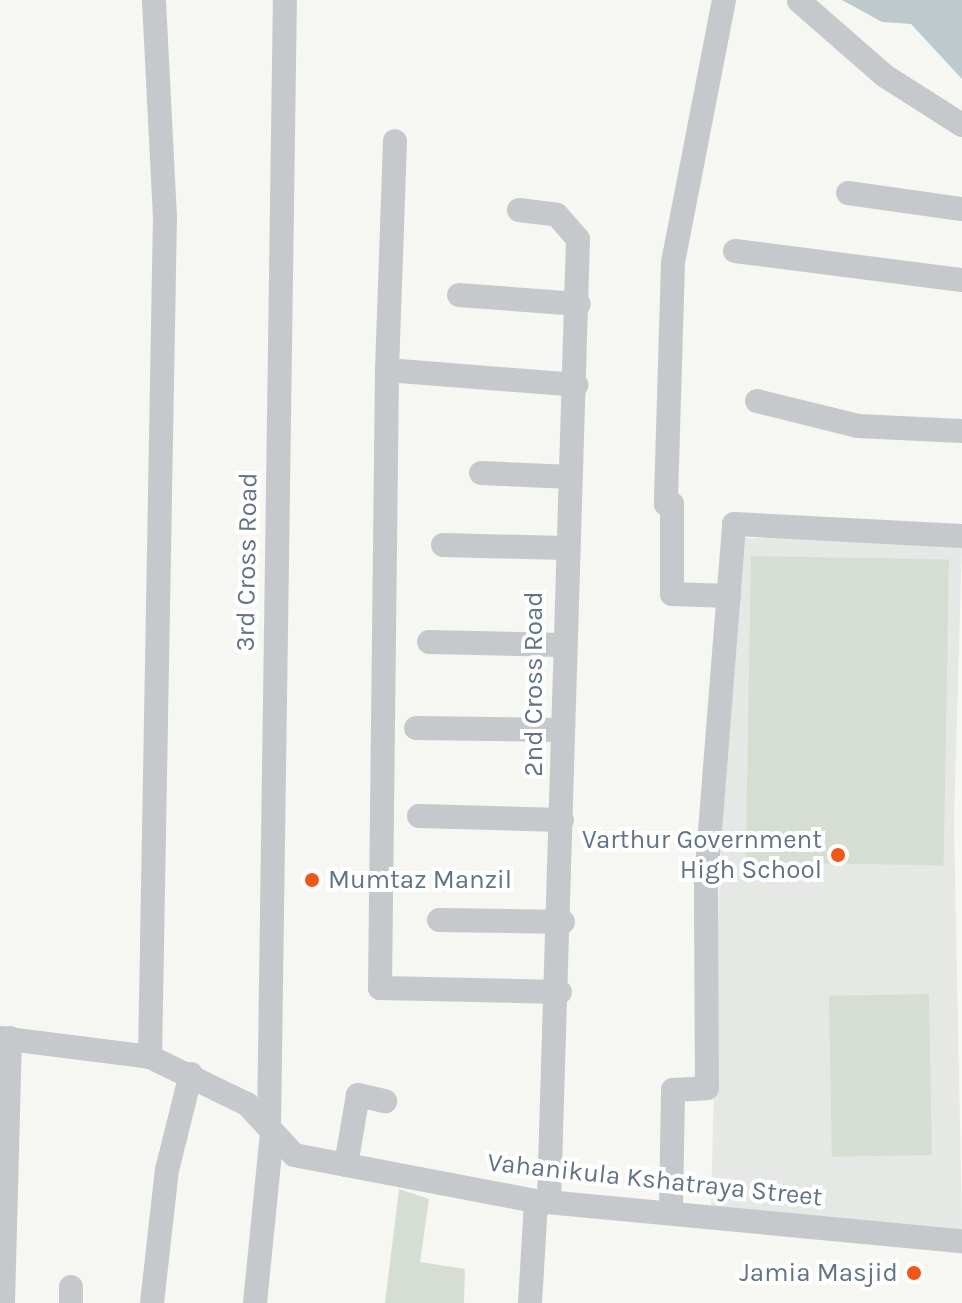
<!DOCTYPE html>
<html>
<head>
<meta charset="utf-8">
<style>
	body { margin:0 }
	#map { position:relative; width:962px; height:1303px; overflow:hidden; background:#f6f6f2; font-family:Karla,sans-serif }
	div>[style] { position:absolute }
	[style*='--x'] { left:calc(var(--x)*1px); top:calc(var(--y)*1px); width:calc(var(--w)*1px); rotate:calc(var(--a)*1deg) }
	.built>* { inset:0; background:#e6e8e5 }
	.green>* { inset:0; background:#d6ded3; transform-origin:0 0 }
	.water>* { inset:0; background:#bec9ce }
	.minor>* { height:24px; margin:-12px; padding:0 12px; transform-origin:12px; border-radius:12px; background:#c5c9cc }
	.dots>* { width:22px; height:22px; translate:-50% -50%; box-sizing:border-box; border:4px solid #fff; border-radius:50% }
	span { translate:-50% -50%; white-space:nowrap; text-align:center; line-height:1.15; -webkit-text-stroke:8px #fff; paint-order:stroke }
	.street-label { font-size:26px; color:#637486 }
	.poi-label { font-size:26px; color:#637486 }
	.right { translate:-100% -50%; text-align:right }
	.left { translate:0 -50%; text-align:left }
</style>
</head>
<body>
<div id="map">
	<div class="built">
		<i style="clip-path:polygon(740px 538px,962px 541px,954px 822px,962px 1230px,711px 1207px,719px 887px)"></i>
	</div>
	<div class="green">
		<i style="left:751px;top:556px;width:198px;height:306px;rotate:1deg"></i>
		<i style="left:929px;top:994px;width:161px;height:100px;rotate:89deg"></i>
		<i style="clip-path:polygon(399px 1189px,429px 1199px,420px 1262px,465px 1269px,464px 1303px,385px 1303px)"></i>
	</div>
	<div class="water">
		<i style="clip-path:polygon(842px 0,962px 0,962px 79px,911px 24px,882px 22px)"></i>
	</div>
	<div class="minor">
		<i style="--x:724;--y:0;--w:268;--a:101"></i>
		<i style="--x:673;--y:263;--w:241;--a:91.7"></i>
		<i style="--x:666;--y:504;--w:6;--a:0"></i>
		<i style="--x:672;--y:504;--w:90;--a:90"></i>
		<i style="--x:672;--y:594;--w:57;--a:2"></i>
		<i style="--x:799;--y:1;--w:114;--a:41.1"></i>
		<i style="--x:885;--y:76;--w:91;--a:32.5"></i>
		<i style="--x:848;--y:193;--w:115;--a:8"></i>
		<i style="--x:519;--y:210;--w:38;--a:7"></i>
		<i style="--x:557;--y:215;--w:32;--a:49"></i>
		<i style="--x:578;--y:239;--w:961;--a:91.73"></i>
		<i style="--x:735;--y:251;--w:229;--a:7.3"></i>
		<i style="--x:459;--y:295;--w:120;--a:4.3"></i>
		<i style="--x:387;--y:370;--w:229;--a:-88"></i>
		<i style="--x:757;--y:401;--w:104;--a:13.9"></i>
		<i style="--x:858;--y:426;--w:104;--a:2.8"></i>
		<i style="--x:481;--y:473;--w:90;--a:2.5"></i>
		<i style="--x:443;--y:545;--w:121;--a:1.4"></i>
		<i style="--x:429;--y:642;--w:132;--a:1.3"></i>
		<i style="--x:416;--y:728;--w:146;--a:0.8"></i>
		<i style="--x:419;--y:816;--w:143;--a:1.6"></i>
		<i style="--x:439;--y:920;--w:124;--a:0.9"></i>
		<i style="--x:560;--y:992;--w:180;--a:-178.7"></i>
		<i style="--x:380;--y:988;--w:618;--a:-89.35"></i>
		<i style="--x:387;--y:370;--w:190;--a:4.5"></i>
		<i style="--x:0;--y:1038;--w:151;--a:7.2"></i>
		<i style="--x:150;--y:1057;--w:108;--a:25.9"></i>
		<i style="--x:247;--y:1104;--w:69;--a:47.3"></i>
		<i style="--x:294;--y:1155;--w:246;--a:10.8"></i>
		<i style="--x:536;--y:1201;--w:428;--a:5.4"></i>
		<i style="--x:150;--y:1057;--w:839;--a:-88.98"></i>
		<i style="--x:165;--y:218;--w:218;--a:-92.9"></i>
		<i style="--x:269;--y:1125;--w:1125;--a:-89.19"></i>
		<i style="--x:346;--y:1165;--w:71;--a:-80.3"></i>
		<i style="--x:358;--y:1095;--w:28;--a:13"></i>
		<i style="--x:671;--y:1208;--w:118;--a:-89"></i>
		<i style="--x:673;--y:1090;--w:34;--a:-3"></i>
		<i style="--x:707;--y:1088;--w:206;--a:-90.3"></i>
		<i style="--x:706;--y:882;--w:359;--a:-85.5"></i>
		<i style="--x:734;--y:524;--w:228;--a:3"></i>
		<i style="--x:71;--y:1287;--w:16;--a:90"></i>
		<i style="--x:3;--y:1303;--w:265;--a:-88.5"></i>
		<i style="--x:152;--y:1303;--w:134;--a:-83.6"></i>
		<i style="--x:167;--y:1170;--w:99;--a:-76"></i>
		<i style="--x:255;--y:1303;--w:170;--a:-84.3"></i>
		<i style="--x:530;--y:1303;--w:102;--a:-86.6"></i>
	</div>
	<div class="dots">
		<i style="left:838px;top:855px;background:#f05618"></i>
		<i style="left:312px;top:880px;background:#f05618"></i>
		<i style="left:914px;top:1273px;background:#f05618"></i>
	</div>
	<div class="street-label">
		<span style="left:247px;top:562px;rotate:-89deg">3rd Cross Road</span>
		<span style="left:534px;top:684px;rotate:-90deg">2nd Cross Road</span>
		<span style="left:655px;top:1180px;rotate:6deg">Vahanikula Kshatraya Street</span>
	</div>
	<div class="poi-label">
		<span class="right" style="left:822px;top:855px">Varthur Government<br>High School</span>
		<span class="left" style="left:328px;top:880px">Mumtaz Manzil</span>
		<span class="right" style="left:898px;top:1273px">Jamia Masjid</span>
	</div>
</div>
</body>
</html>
